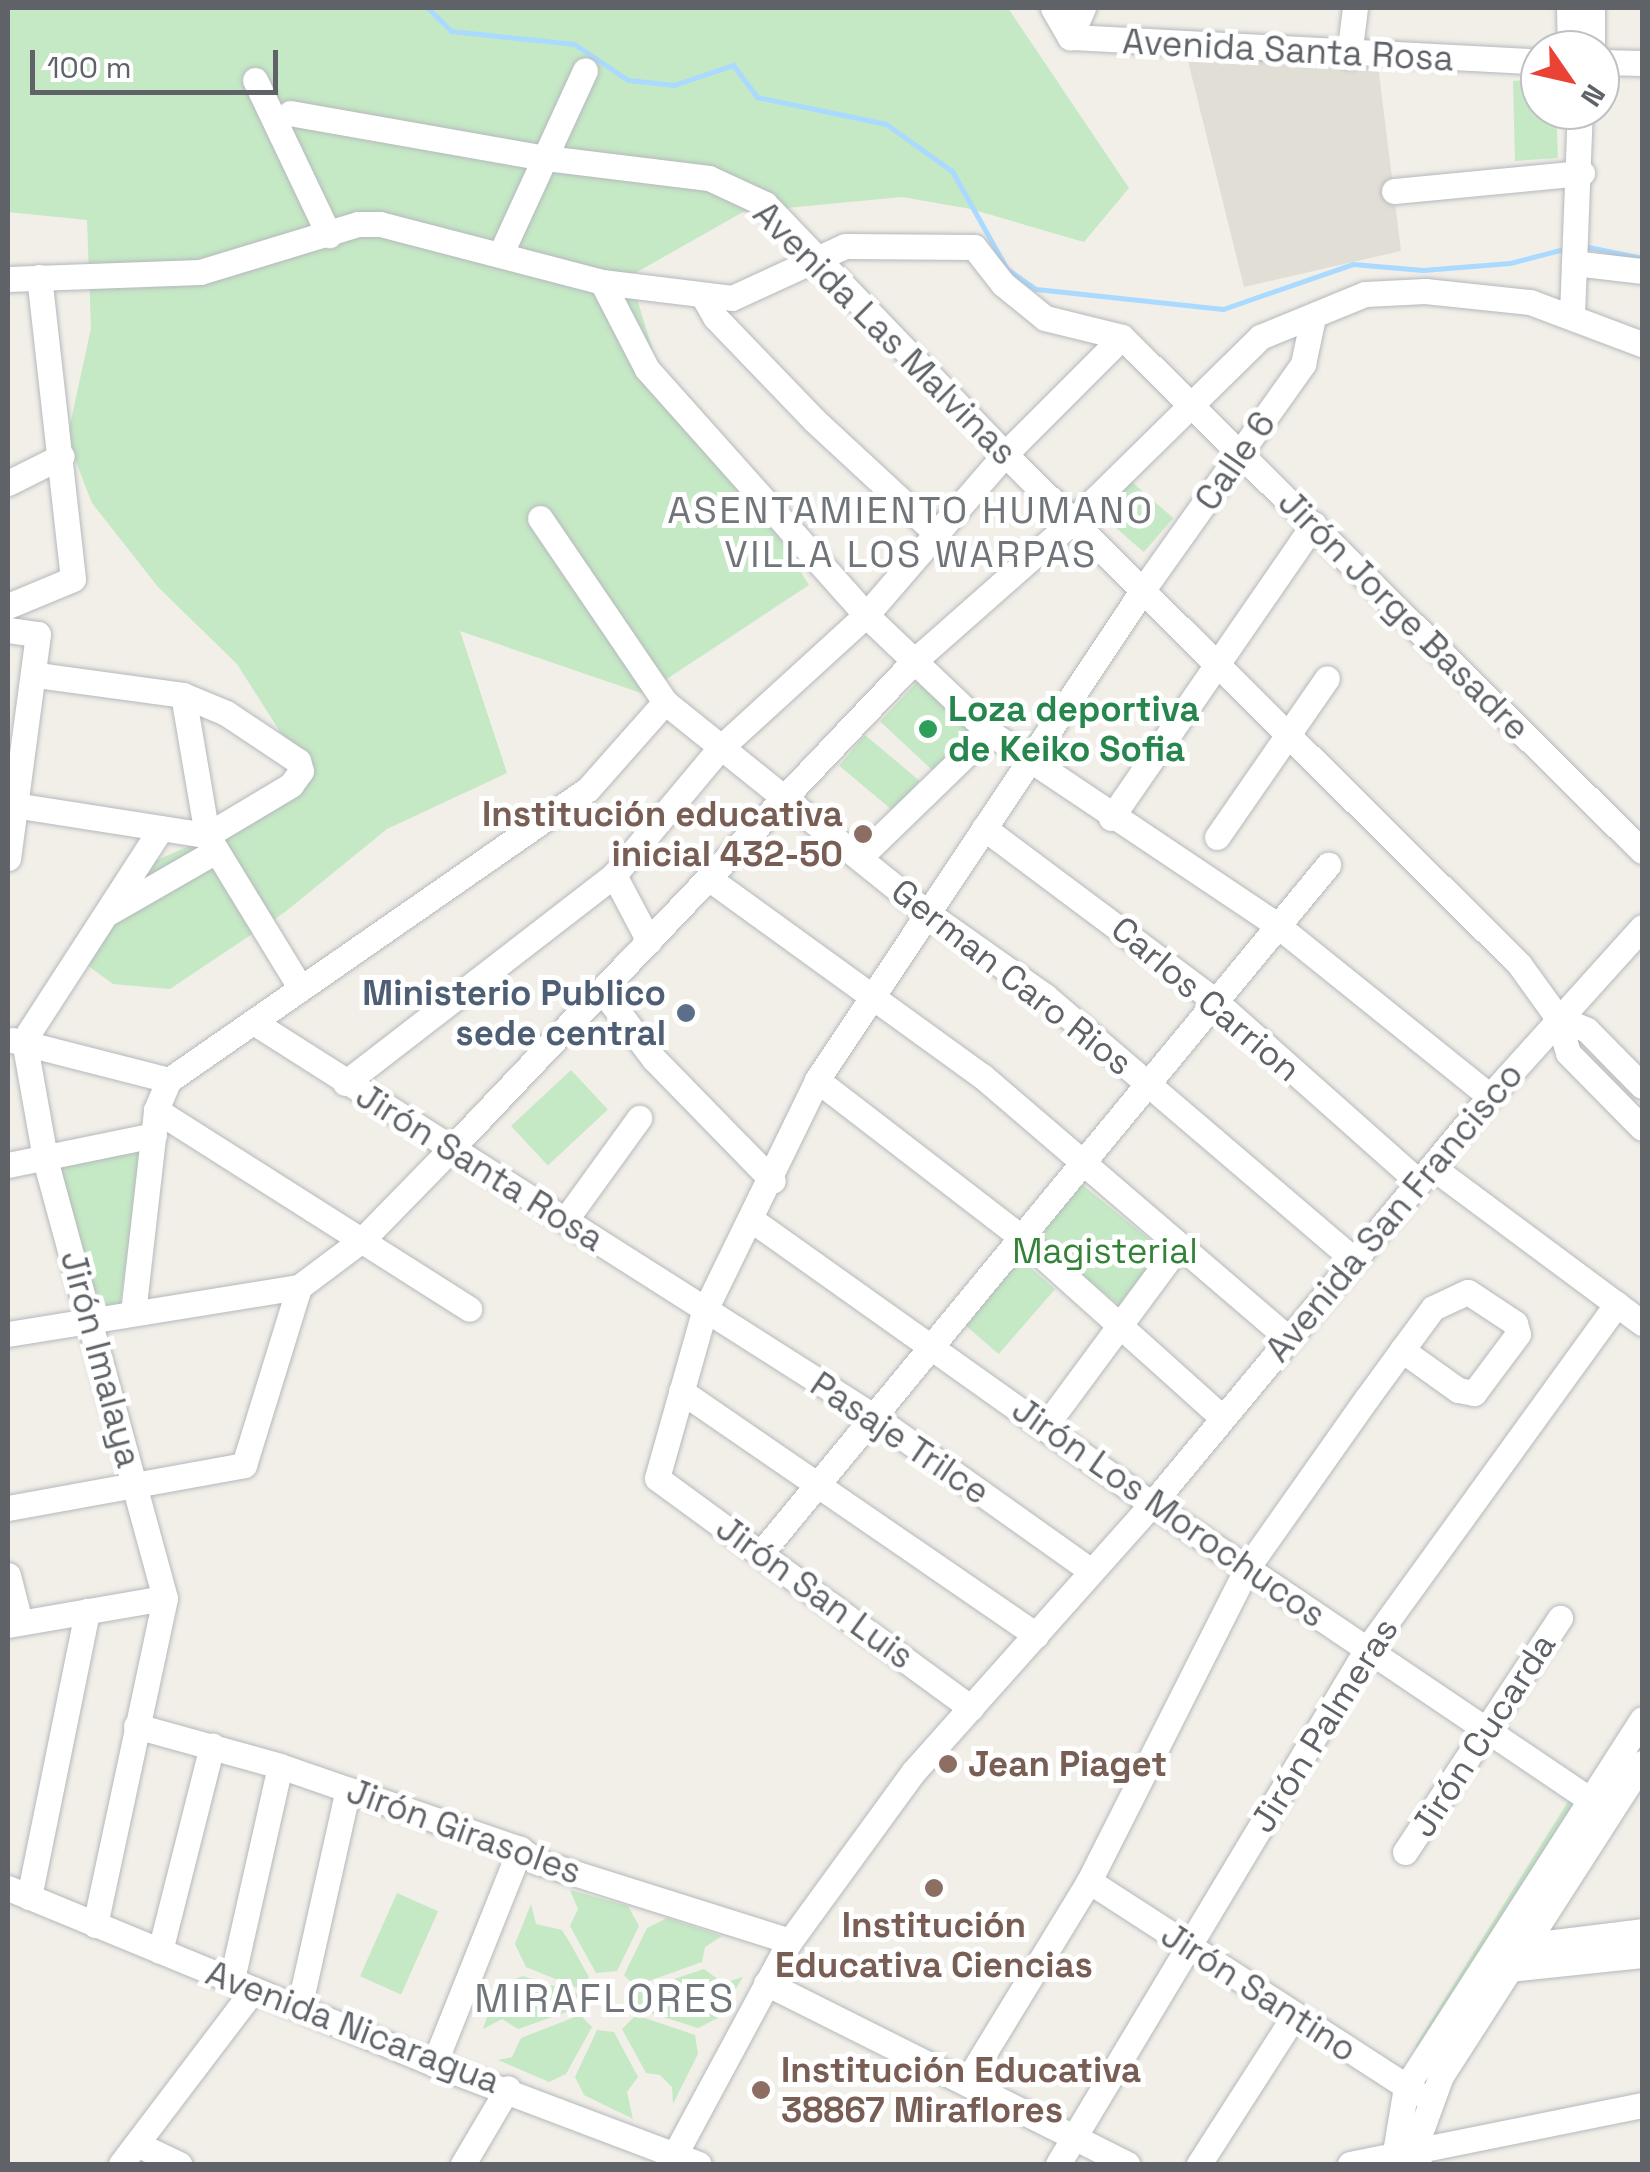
<!DOCTYPE html>
<html>
<head>
<meta charset="utf-8">
<style>
	body { margin:0 }
	#map { position:relative; width:1650px; height:2172px; overflow:hidden; background:#f1efe8; font-family:"Space Grotesk",sans-serif }
	div>[style] { position:absolute }
	[style*='--x'] { left:calc(var(--x)*1px); top:calc(var(--y)*1px); width:calc(var(--w)*1px); rotate:calc(var(--a)*1deg) }
	.education>* { inset:0; background:#e1ded6 }
	.green>* { inset:0; background:#c5e8c5; transform-origin:0 0 }
	.stream>* { height:5px; margin:-2.5px; padding:0 2.5px; transform-origin:2.5px; border-radius:2.5px; background:#aadaff }
	.roads { filter:drop-shadow(0 0 2px #b5b8bc) drop-shadow(0 0 2px #b5b8bc) }
	.minor>* { height:25px; margin:-12.5px; padding:0 12.5px; transform-origin:12.5px; border-radius:12.5px; background:#fff }
	.dots>* { width:28px; height:28px; translate:-50% -50%; box-sizing:border-box; border:5px solid #fff; border-radius:50% }
	span { translate:-50% -50%; white-space:nowrap; text-align:center; line-height:1.15; -webkit-text-stroke:10px #fff; paint-order:stroke }
	.street-label { font-size:35px; color:#5f6368 }
	.leisure-label { font-size:35px; color:#27864d; font-weight:700 }
	.left { translate:0 -50%; text-align:left }
	.education-label { font-size:35px; color:#785e54; font-weight:700 }
	.right { translate:-100% -50%; text-align:right }
	.service-label { font-size:35px; color:#4e5e75; font-weight:700 }
	.park-label { font-size:35px; color:#348238 }
	.neighbourhood-label { font-size:38px; color:#70757a; letter-spacing:2.5px }
	.quarter-label { font-size:40px; color:#70757a; letter-spacing:2.5px }
	.frame { position:absolute; inset:0; border:10px solid #5f6368; pointer-events:none }
	.north { position:absolute; left:1520px; top:30px; width:100px; height:100px; box-sizing:border-box; background:#fff; border:2px solid #bfc1c3; border-radius:50%; rotate:124deg; font-size:28px; font-weight:700; line-height:40px; text-align:center; color:#5f6368 }
	.north::after { content:''; display:block; margin:auto; width:35px; height:45px; background:#ea4335; clip-path:polygon(50% 0,100% 100%,50% 72%,0 100%) }
	.scale { position:absolute; left:30px; top:50px; width:248px; height:45px; box-sizing:border-box; border:5px solid #5f6368; border-top:0; padding-left:12px; font-size:30px; line-height:35px; white-space:nowrap; color:#5f6368; -webkit-text-stroke:8px #fff; paint-order:stroke }
</style>
</head>
<body>
<div id="map">
	<div class="education">
		<i style="clip-path:polygon(1187px 57px,1378px 65px,1401px 251px,1244px 287px)"></i>
	</div>
	<div class="green">
		<i style="clip-path:polygon(8px 8px,1008px 8px,1129px 188px,1084px 242px,971px 209px,902px 197px,743px 212px,630px 276px,660px 374px,736px 470px,809px 585px,644px 694px,460px 631px,507px 773px,387px 829px,285px 912px,170px 989px,113px 984px,72px 954px,112px 880px,232px 827px,305px 771px,237px 664px,158px 587px,92px 503px,67px 439px,91px 328px,87px 220px,8px 212px)"></i>
		<i style="clip-path:polygon(1540px 79px,1540px 110px,1556px 110px,1558px 158px,1515px 161px,1513px 81px)"></i>
		<i style="left:1125px;top:476px;width:64px;height:45px;rotate:41deg"></i>
		<i style="left:917px;top:682px;width:81px;height:54px;rotate:43deg"></i>
		<i style="left:865px;top:735px;width:71px;height:40px;rotate:40deg"></i>
		<i style="left:571px;top:1070px;width:54px;height:82px;rotate:47deg"></i>
		<i style="clip-path:polygon(143px 1146px,120px 1304px,99px 1309px,56px 1169px,61px 1161px)"></i>
		<i style="left:1075px;top:1179px;width:116px;height:70px;rotate:39deg"></i>
		<i style="left:1018px;top:1257px;width:49px;height:86px;rotate:41deg"></i>
		<i style="left:1574px;top:1792px;width:9px;height:300px;rotate:32deg"></i>
		<i style="clip-path:polygon(570px 1890px,628px 1906px,639px 1926px,617px 1971px,596px 1973px,570px 1926px,578px 1909px)"></i>
		<i style="left:397px;top:1893px;width:45px;height:91px;rotate:24deg"></i>
		<i style="clip-path:polygon(531px 1904px,536px 1924px,562px 1930px,570px 1943px,589px 1977px,580px 1989px,526px 1967px,515px 1944px)"></i>
		<i style="clip-path:polygon(667px 1918px,722px 1936px,705px 1947px,702px 1962px,635px 1986px,624px 1975px,647px 1928px)"></i>
		<i style="clip-path:polygon(704px 1969px,723px 1983px,743px 1977px,718px 2018px,698px 2028px,638px 2009px,638px 1991px)"></i>
		<i style="clip-path:polygon(523px 1976px,578px 1994px,578px 2008px,518px 2029px,502px 2019px,483px 2029px,498px 1985px)"></i>
		<i style="clip-path:polygon(580px 2015px,592px 2027px,566px 2074px,549px 2082px,498px 2060px,512px 2057px,521px 2038px)"></i>
		<i style="clip-path:polygon(636px 2015px,695px 2035px,698px 2054px,673px 2104px,672px 2087px,660px 2075px,646px 2073px,622px 2029px)"></i>
		<i style="clip-path:polygon(597px 2030px,614px 2032px,638px 2077px,627px 2092px,633px 2119px,584px 2095px,575px 2077px)"></i>
	</div>
	<div class="stream">
		<i style="--x:428;--y:8;--w:33;--a:45"></i>
		<i style="--x:451;--y:31;--w:124;--a:6"></i>
		<i style="--x:574;--y:44;--w:65;--a:33.7"></i>
		<i style="--x:628;--y:80;--w:46;--a:6.2"></i>
		<i style="--x:674;--y:85;--w:62;--a:-18.7"></i>
		<i style="--x:733;--y:65;--w:40;--a:53"></i>
		<i style="--x:757;--y:97;--w:132;--a:11.8"></i>
		<i style="--x:886;--y:124;--w:81;--a:35.5"></i>
		<i style="--x:952;--y:171;--w:112;--a:60.7"></i>
		<i style="--x:1007;--y:269;--w:35;--a:35"></i>
		<i style="--x:1036;--y:289;--w:188;--a:6.1"></i>
		<i style="--x:1223;--y:309;--w:138;--a:-19.1"></i>
		<i style="--x:1353;--y:264;--w:70;--a:4.9"></i>
		<i style="--x:1423;--y:270;--w:87;--a:-4.6"></i>
		<i style="--x:1510;--y:263;--w:52;--a:-14.6"></i>
		<i style="--x:1588;--y:247;--w:55;--a:11.5"></i>
	</div>
	<div class="roads">
		<div class="minor">
			<i style="--x:1053;--y:8;--w:34;--a:60"></i>
			<i style="--x:1070;--y:37;--w:471;--a:3"></i>
			<i style="--x:1569;--y:8;--w:42;--a:88.6"></i>
			<i style="--x:1592;--y:8;--w:42;--a:90"></i>
			<i style="--x:1070;--y:37;--w:32;--a:-66"></i>
			<i style="--x:1349;--y:56;--w:48;--a:-82.9"></i>
			<i style="--x:1600;--y:62;--w:42;--a:1.4"></i>
			<i style="--x:255;--y:80;--w:172;--a:64.5"></i>
			<i style="--x:290;--y:113;--w:260;--a:10"></i>
			<i style="--x:546;--y:158;--w:164;--a:7"></i>
			<i style="--x:709;--y:178;--w:62;--a:24.9"></i>
			<i style="--x:765;--y:204;--w:347;--a:46.2"></i>
			<i style="--x:1005;--y:454;--w:724;--a:44.78"></i>
			<i style="--x:1519;--y:964;--w:67;--a:54.2"></i>
			<i style="--x:1558;--y:1018;--w:36;--a:74"></i>
			<i style="--x:1568;--y:1053;--w:105;--a:45.4"></i>
			<i style="--x:1394;--y:191;--w:189;--a:-5.5"></i>
			<i style="--x:501;--y:253;--w:201;--a:-65.3"></i>
			<i style="--x:1574;--y:263;--w:68;--a:6.7"></i>
			<i style="--x:8;--y:279;--w:192;--a:-2.1"></i>
			<i style="--x:200;--y:272;--w:165;--a:-16.9"></i>
			<i style="--x:358;--y:224;--w:22;--a:0"></i>
			<i style="--x:380;--y:224;--w:229;--a:14.6"></i>
			<i style="--x:602;--y:282;--w:131;--a:7"></i>
			<i style="--x:732;--y:298;--w:124;--a:-24.7"></i>
			<i style="--x:845;--y:246;--w:129;--a:0.4"></i>
			<i style="--x:974;--y:247;--w:47;--a:51.9"></i>
			<i style="--x:1003;--y:284;--w:54;--a:39"></i>
			<i style="--x:1045;--y:318;--w:79;--a:13.9"></i>
			<i style="--x:1122;--y:337;--w:731;--a:44.67"></i>
			<i style="--x:602;--y:282;--w:98;--a:62.7"></i>
			<i style="--x:647;--y:369;--w:329;--a:48.3"></i>
			<i style="--x:866;--y:615;--w:170;--a:43.6"></i>
			<i style="--x:989;--y:732;--w:347;--a:33.8"></i>
			<i style="--x:1277;--y:925;--w:273;--a:38.8"></i>
			<i style="--x:703;--y:296;--w:24;--a:60"></i>
			<i style="--x:715;--y:317;--w:143;--a:46.1"></i>
			<i style="--x:814;--y:420;--w:166;--a:42.8"></i>
			<i style="--x:1572;--y:315;--w:205;--a:-87.8"></i>
			<i style="--x:8;--y:483;--w:60;--a:-26.6"></i>
			<i style="--x:540;--y:518;--w:222;--a:55.8"></i>
			<i style="--x:665;--y:702;--w:335;--a:38.8"></i>
			<i style="--x:926;--y:912;--w:146;--a:35.2"></i>
			<i style="--x:1045;--y:996;--w:406;--a:40.5"></i>
			<i style="--x:8;--y:606;--w:70;--a:-22.6"></i>
			<i style="--x:73;--y:579;--w:304;--a:-96.4"></i>
			<i style="--x:8;--y:630;--w:30;--a:8"></i>
			<i style="--x:38;--y:634;--w:226;--a:97.6"></i>
			<i style="--x:37;--y:675;--w:147;--a:7.8"></i>
			<i style="--x:183;--y:695;--w:47;--a:22.7"></i>
			<i style="--x:226;--y:713;--w:87;--a:33.7"></i>
			<i style="--x:298;--y:761;--w:10;--a:73"></i>
			<i style="--x:301;--y:771;--w:17;--a:126"></i>
			<i style="--x:291;--y:785;--w:98;--a:149.2"></i>
			<i style="--x:207;--y:835;--w:142;--a:-99.7"></i>
			<i style="--x:8;--y:804;--w:201;--a:8.9"></i>
			<i style="--x:207;--y:835;--w:177;--a:58.6"></i>
			<i style="--x:1111;--y:818;--w:357;--a:-55.4"></i>
			<i style="--x:984;--y:828;--w:289;--a:36.8"></i>
			<i style="--x:1215;--y:1001;--w:273;--a:41.6"></i>
			<i style="--x:1217;--y:837;--w:193;--a:-55.3"></i>
			<i style="--x:860;--y:857;--w:180;--a:-44.1"></i>
			<i style="--x:614;--y:875;--w:75;--a:62.1"></i>
			<i style="--x:711;--y:880;--w:334;--a:35.9"></i>
			<i style="--x:982;--y:1076;--w:404;--a:40.6"></i>
			<i style="--x:108;--y:913;--w:125;--a:-29.9"></i>
			<i style="--x:604;--y:993;--w:83;--a:52.9"></i>
			<i style="--x:654;--y:1059;--w:170;--a:45.7"></i>
			<i style="--x:1558;--y:1018;--w:31;--a:22"></i>
			<i style="--x:1587;--y:1030;--w:78;--a:45.5"></i>
			<i style="--x:255;--y:1023;--w:732;--a:32.45"></i>
			<i style="--x:873;--y:1416;--w:267;--a:35.4"></i>
			<i style="--x:12;--y:1040;--w:162;--a:14.3"></i>
			<i style="--x:817;--y:1080;--w:257;--a:37.6"></i>
			<i style="--x:1021;--y:1237;--w:271;--a:41.9"></i>
			<i style="--x:345;--y:1083;--w:340;--a:-37.7"></i>
			<i style="--x:614;--y:875;--w:163;--a:-50.2"></i>
			<i style="--x:718;--y:750;--w:200;--a:-42.4"></i>
			<i style="--x:866;--y:615;--w:213;--a:-49.2"></i>
			<i style="--x:1005;--y:454;--w:165;--a:-45"></i>
			<i style="--x:156;--y:1110;--w:371;--a:32.4"></i>
			<i style="--x:8;--y:1165;--w:149;--a:-11.6"></i>
			<i style="--x:1432;--y:1167;--w:262;--a:36.6"></i>
			<i style="--x:566;--y:1219;--w:125;--a:-54.1"></i>
			<i style="--x:752;--y:1220;--w:491;--a:35.4"></i>
			<i style="--x:1152;--y:1504;--w:527;--a:34.02"></i>
			<i style="--x:133;--y:1313;--w:204;--a:-83.5"></i>
			<i style="--x:156;--y:1110;--w:33;--a:-67"></i>
			<i style="--x:169;--y:1080;--w:510;--a:-34.78"></i>
			<i style="--x:588;--y:789;--w:116;--a:-48.5"></i>
			<i style="--x:8;--y:1334;--w:295;--a:-9.2"></i>
			<i style="--x:681;--y:1391;--w:431;--a:34.5"></i>
			<i style="--x:1046;--y:1425;--w:224;--a:-53.5"></i>
			<i style="--x:8;--y:1508;--w:240;--a:-10.3"></i>
			<i style="--x:244;--y:1465;--w:186;--a:-72.8"></i>
			<i style="--x:299;--y:1287;--w:80;--a:-36.9"></i>
			<i style="--x:363;--y:1239;--w:124;--a:-45.7"></i>
			<i style="--x:450;--y:1150;--w:674;--a:-46.5"></i>
			<i style="--x:914;--y:661;--w:215;--a:-41.4"></i>
			<i style="--x:1075;--y:519;--w:260;--a:-44.5"></i>
			<i style="--x:1260;--y:337;--w:113;--a:-22.3"></i>
			<i style="--x:1365;--y:294;--w:60;--a:-2.9"></i>
			<i style="--x:1425;--y:291;--w:106;--a:6"></i>
			<i style="--x:1530;--y:302;--w:120;--a:20.6"></i>
			<i style="--x:761;--y:1553;--w:892;--a:-50.51"></i>
			<i style="--x:8;--y:1575;--w:49;--a:75.7"></i>
			<i style="--x:8;--y:1625;--w:159;--a:-9.8"></i>
			<i style="--x:971;--y:1708;--w:389;--a:-143.8"></i>
			<i style="--x:657;--y:1478;--w:173;--a:-74.2"></i>
			<i style="--x:704;--y:1312;--w:258;--a:-64"></i>
			<i style="--x:817;--y:1080;--w:591;--a:-56.39"></i>
			<i style="--x:1144;--y:588;--w:275;--a:-54.6"></i>
			<i style="--x:1303;--y:364;--w:48;--a:-78"></i>
			<i style="--x:136;--y:1726;--w:149;--a:15.5"></i>
			<i style="--x:280;--y:1766;--w:254;--a:19.1"></i>
			<i style="--x:520;--y:1849;--w:20;--a:37"></i>
			<i style="--x:536;--y:1861;--w:266;--a:17.5"></i>
			<i style="--x:1405;--y:1852;--w:281;--a:-56.5"></i>
			<i style="--x:1089;--y:1881;--w:391;--a:32.9"></i>
			<i style="--x:8;--y:1888;--w:461;--a:22.4"></i>
			<i style="--x:434;--y:2064;--w:283;--a:20.7"></i>
			<i style="--x:29;--y:1897;--w:292;--a:-78.5"></i>
			<i style="--x:95;--y:1925;--w:334;--a:-77.9"></i>
			<i style="--x:165;--y:1598;--w:456;--a:-105.3"></i>
			<i style="--x:45;--y:1158;--w:120;--a:-100.1"></i>
			<i style="--x:24;--y:1040;--w:252;--a:-57.1"></i>
			<i style="--x:1514;--y:1947;--w:129;--a:-7.1"></i>
			<i style="--x:160;--y:1951;--w:212;--a:-75.8"></i>
			<i style="--x:1499;--y:1970;--w:144;--a:-6"></i>
			<i style="--x:232;--y:1979;--w:218;--a:-77.3"></i>
			<i style="--x:766;--y:1983;--w:404;--a:26.6"></i>
			<i style="--x:299;--y:2008;--w:224;--a:-77.4"></i>
			<i style="--x:434;--y:2064;--w:232;--a:-68.2"></i>
			<i style="--x:967;--y:2081;--w:234;--a:-58.6"></i>
			<i style="--x:1089;--y:1881;--w:351;--a:-63.2"></i>
			<i style="--x:1247;--y:1568;--w:208;--a:-54.8"></i>
			<i style="--x:1367;--y:1398;--w:59;--a:-53.9"></i>
			<i style="--x:1402;--y:1350;--w:52;--a:-53.6"></i>
			<i style="--x:1433;--y:1308;--w:38;--a:-25"></i>
			<i style="--x:1468;--y:1292;--w:56;--a:33.4"></i>
			<i style="--x:1515;--y:1323;--w:11;--a:75"></i>
			<i style="--x:1518;--y:1334;--w:74;--a:126.7"></i>
			<i style="--x:1474;--y:1393;--w:16;--a:-169"></i>
			<i style="--x:1458;--y:1390;--w:69;--a:-144.5"></i>
			<i style="--x:137;--y:2144;--w:47;--a:25.5"></i>
			<i style="--x:674;--y:2156;--w:244;--a:-61.7"></i>
			<i style="--x:790;--y:1941;--w:210;--a:-53.9"></i>
			<i style="--x:914;--y:1771;--w:358;--a:-48.3"></i>
			<i style="--x:1152;--y:1504;--w:530;--a:-50.36"></i>
			<i style="--x:1490;--y:1096;--w:227;--a:-48"></i>
			<i style="--x:121;--y:2164;--w:218;--a:-52.8"></i>
			<i style="--x:463;--y:2164;--w:88;--a:-59.4"></i>
			<i style="--x:1058;--y:2164;--w:601;--a:-59.04"></i>
			<i style="--x:1367;--y:1649;--w:426;--a:-54.1"></i>
			<i style="--x:1199;--y:2164;--w:176;--a:-57.3"></i>
			<i style="--x:1350;--y:2164;--w:298;--a:-11.4"></i>
			<i style="--x:1393;--y:2164;--w:78;--a:-80.4"></i>
			<i style="--x:1406;--y:2087;--w:437;--a:-57.3"></i>
			<i style="--x:1419;--y:2164;--w:15;--a:-110"></i>
			<i style="--x:1414;--y:2150;--w:79;--a:-70"></i>
			<i style="--x:1441;--y:2076;--w:372;--a:-57.3"></i>
		</div>
	</div>
	<div class="dots">
		<i style="left:928px;top:729px;background:#2e9e5b"></i>
		<i style="left:863px;top:834px;background:#8d6e63"></i>
		<i style="left:686px;top:1013px;background:#5c6f8a"></i>
		<i style="left:948px;top:1764px;background:#8d6e63"></i>
		<i style="left:934px;top:1888px;background:#8d6e63"></i>
		<i style="left:761px;top:2090px;background:#8d6e63"></i>
	</div>
	<div class="street-label">
		<span style="left:1288px;top:50px;rotate:3deg">Avenida Santa Rosa</span>
		<span style="left:885px;top:333px;rotate:45deg">Avenida Las Malvinas</span>
		<span style="left:1235px;top:461px;rotate:-55deg">Calle 6</span>
		<span style="left:1404px;top:615px;rotate:45deg">Jirón Jorge Basadre</span>
		<span style="left:1012px;top:977px;rotate:38deg">German Caro Rios</span>
		<span style="left:1206px;top:999px;rotate:40deg">Carlos Carrion</span>
		<span style="left:480px;top:1167px;rotate:32deg">Jirón Santa Rosa</span>
		<span style="left:1394px;top:1212px;rotate:-50deg">Avenida San Francisco</span>
		<span style="left:101px;top:1359px;rotate:75deg">Jirón Imalaya</span>
		<span style="left:900px;top:1438px;rotate:34deg">Pasaje Trilce</span>
		<span style="left:1169px;top:1512px;rotate:35deg">Jirón Los Morochucos</span>
		<span style="left:815px;top:1592px;rotate:36deg">Jirón San Luis</span>
		<span style="left:1324px;top:1725px;rotate:-58deg">Jirón Palmeras</span>
		<span style="left:1483px;top:1735px;rotate:-57deg">Jirón Cucarda</span>
		<span style="left:464px;top:1831px;rotate:20deg">Jirón Girasoles</span>
		<span style="left:1259px;top:1992px;rotate:33deg">Jirón Santino</span>
		<span style="left:353px;top:2027px;rotate:21deg">Avenida Nicaragua</span>
	</div>
	<div class="leisure-label">
		<span class="left" style="left:948px;top:729px">Loza deportiva<br>de Keiko Sofia</span>
	</div>
	<div class="education-label">
		<span class="right" style="left:843px;top:834px">Institución educativa<br>inicial 432-50</span>
		<span class="left" style="left:968px;top:1764px">Jean Piaget</span>
		<span style="left:934px;top:1945px">Institución<br>Educativa Ciencias</span>
		<span class="left" style="left:781px;top:2090px">Institución Educativa<br>38867 Miraflores</span>
	</div>
	<div class="service-label">
		<span class="right" style="left:666px;top:1013px">Ministerio Publico<br>sede central</span>
	</div>
	<div class="park-label">
		<span style="left:1105px;top:1251px">Magisterial</span>
	</div>
	<div class="neighbourhood-label">
		<span style="left:911px;top:533px">ASENTAMIENTO HUMANO<br>VILLA LOS WARPAS</span>
	</div>
	<div class="quarter-label">
		<span style="left:605px;top:1999px">MIRAFLORES</span>
	</div>
	<div class="frame"></div>
	<div class="north">N</div>
	<div class="scale">100 m</div>
</div>
</body>
</html>
